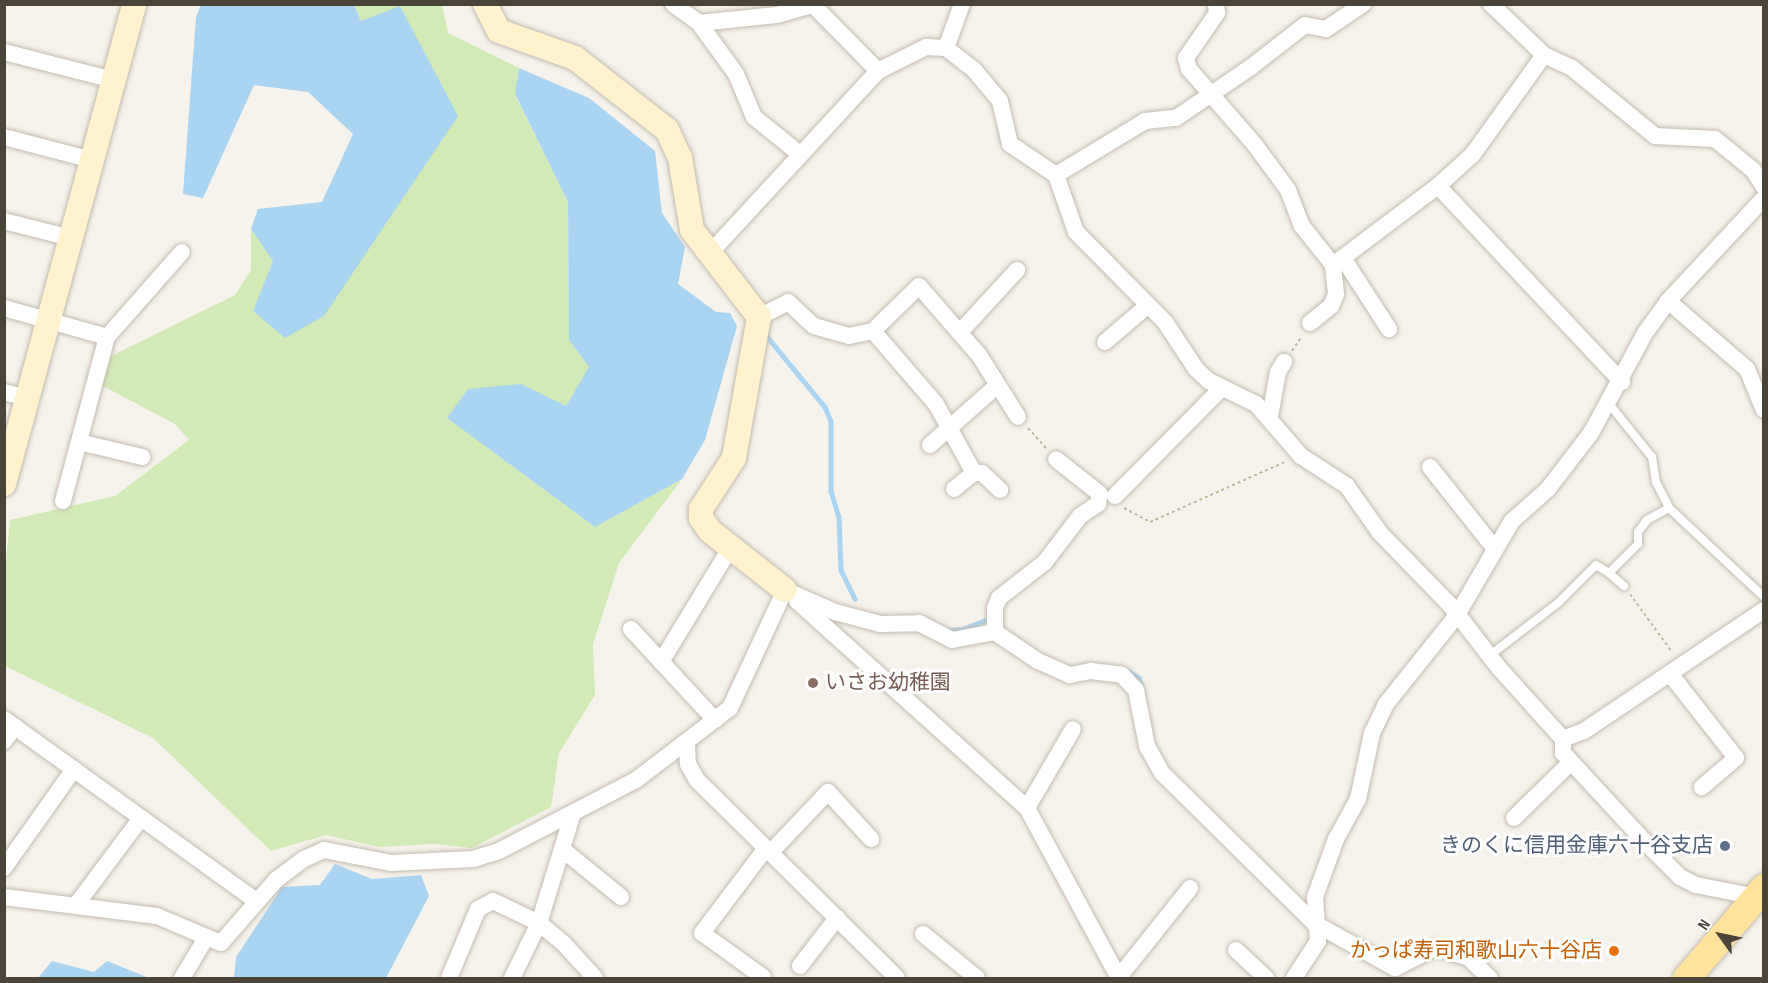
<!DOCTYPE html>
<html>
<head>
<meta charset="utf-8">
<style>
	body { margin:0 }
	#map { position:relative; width:1768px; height:983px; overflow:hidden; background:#f6f3ec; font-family:"Sofia Sans Condensed","Noto Sans JP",sans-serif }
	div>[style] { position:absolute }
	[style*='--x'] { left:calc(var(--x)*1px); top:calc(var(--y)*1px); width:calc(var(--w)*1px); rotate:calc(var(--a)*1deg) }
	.green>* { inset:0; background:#d2eab5 }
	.water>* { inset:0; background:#a9d4f2 }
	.stream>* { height:4.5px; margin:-2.25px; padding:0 2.25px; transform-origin:2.25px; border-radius:2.25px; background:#a9d4f2 }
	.path>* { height:2px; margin-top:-1px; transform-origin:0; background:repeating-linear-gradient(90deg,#c4b79f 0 3px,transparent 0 6px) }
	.roads { filter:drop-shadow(0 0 2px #c2bbae) drop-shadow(0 0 2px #c2bbae) }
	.lane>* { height:8px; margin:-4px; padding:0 4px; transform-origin:4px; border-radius:4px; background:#fff }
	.street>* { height:16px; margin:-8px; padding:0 8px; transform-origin:8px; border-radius:8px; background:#fff }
	.secondary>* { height:24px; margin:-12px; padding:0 12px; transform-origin:12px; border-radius:12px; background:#fff3cd }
	.primary>* { height:27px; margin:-13.5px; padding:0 13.5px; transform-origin:13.5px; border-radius:13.5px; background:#ffe39c }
	.dots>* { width:16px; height:16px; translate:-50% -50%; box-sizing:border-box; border:3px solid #fff; border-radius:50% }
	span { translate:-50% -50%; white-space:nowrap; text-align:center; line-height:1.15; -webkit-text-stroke:6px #fff; paint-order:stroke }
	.education-label { font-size:21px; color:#785e54 }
	.left { translate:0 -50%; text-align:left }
	.service-label { font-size:21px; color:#4e5e75 }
	.right { translate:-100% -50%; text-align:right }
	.food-label { font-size:21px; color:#c56008 }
	.frame { position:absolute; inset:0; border:6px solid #4b4439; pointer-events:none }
	.north { position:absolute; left:1690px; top:905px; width:60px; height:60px; -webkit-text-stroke:4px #fff; paint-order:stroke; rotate:303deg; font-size:16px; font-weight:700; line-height:24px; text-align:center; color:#4b4439 }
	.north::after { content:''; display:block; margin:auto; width:21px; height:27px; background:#4b4439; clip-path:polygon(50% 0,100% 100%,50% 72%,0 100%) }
</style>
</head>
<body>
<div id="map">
	<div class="green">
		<i style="clip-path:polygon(354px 5px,442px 5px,448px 33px,519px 68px,515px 95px,568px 202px,569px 340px,590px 367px,566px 406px,521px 384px,447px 418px,595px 527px,682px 479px,619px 563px,593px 644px,595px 695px,559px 753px,551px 807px,472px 848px,434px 844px,379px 847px,326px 835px,271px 851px,153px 738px,5px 666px,4px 583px,10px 520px,115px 496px,189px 440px,175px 424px,99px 384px,111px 356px,235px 295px,251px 270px,251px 229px,273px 261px,458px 116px,361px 21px)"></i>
	</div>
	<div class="water">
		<i style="clip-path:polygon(201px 5px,354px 5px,361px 21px,400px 6px,458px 116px,324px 316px,285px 338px,253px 311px,273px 261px,251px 229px,258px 209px,322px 202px,353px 134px,308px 92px,254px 85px,203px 198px,183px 194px,196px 17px)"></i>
		<i style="clip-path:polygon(519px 68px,589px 98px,655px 151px,662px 213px,685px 247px,678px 284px,716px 312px,730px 313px,737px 326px,705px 440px,682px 479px,595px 527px,447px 418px,468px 389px,521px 384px,566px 406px,589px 367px,569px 340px,568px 202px,515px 94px)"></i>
		<i style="clip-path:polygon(335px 864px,372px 879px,421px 875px,429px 896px,386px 978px,234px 978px,236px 957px,282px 887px,320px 885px)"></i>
		<i style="clip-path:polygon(52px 961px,94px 972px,107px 961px,149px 978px,38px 978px)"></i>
	</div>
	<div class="stream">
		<i style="--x:765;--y:334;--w:94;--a:50.6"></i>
		<i style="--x:825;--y:407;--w:15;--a:67"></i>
		<i style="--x:831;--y:421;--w:70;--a:90"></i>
		<i style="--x:831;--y:491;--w:27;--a:73"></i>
		<i style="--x:839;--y:517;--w:53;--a:87.8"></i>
		<i style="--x:841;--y:570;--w:32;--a:64"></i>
		<i style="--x:948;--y:630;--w:15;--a:-4"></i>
		<i style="--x:963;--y:629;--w:24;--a:-22"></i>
		<i style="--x:1129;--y:671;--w:12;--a:35"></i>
		<i style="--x:1139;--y:678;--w:9;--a:72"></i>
	</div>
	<div class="path">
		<i style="--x:1292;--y:351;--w:18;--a:-56"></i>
		<i style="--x:1028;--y:428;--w:27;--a:48"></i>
		<i style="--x:1124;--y:508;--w:30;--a:28"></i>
		<i style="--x:1150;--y:522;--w:148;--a:-24"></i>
		<i style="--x:1630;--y:594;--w:72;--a:54.1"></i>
	</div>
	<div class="roads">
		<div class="lane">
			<i style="--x:1610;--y:405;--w:67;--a:51.1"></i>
			<i style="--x:1652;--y:457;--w:25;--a:81"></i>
			<i style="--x:1656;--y:482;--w:29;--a:63"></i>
			<i style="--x:1669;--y:508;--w:130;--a:43.1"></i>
			<i style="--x:1609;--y:573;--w:20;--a:41"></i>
			<i style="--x:1489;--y:656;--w:88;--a:-37.6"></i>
			<i style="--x:1559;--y:602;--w:52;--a:-45"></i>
			<i style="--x:1596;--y:565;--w:15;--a:32"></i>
			<i style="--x:1609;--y:573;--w:41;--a:-45"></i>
			<i style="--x:1638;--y:544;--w:12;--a:-90"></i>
			<i style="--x:1638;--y:532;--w:15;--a:-53"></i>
			<i style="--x:1647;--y:520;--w:25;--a:-29"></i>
		</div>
		<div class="street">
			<i style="--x:673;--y:4;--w:32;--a:36"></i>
			<i style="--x:699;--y:23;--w:63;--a:54"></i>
			<i style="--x:736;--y:74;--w:47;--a:67.3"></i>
			<i style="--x:754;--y:117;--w:60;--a:39"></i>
			<i style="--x:812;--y:4;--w:94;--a:45.4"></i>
			<i style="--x:1216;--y:4;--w:9;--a:84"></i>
			<i style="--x:1217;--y:13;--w:55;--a:124.6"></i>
			<i style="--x:1186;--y:58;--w:11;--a:75"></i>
			<i style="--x:1189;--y:69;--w:101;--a:49"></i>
			<i style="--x:1255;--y:145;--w:56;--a:53.7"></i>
			<i style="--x:1288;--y:190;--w:39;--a:69"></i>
			<i style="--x:1302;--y:226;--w:50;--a:51.5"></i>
			<i style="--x:1491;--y:4;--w:74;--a:43.9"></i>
			<i style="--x:1544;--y:55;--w:31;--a:25"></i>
			<i style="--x:1572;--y:68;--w:107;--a:39.3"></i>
			<i style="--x:1655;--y:136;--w:60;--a:2.9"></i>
			<i style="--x:1715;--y:139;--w:49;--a:39.2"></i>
			<i style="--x:1753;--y:170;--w:20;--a:57"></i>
			<i style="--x:699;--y:23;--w:78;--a:-5.9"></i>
			<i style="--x:777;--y:15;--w:36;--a:-16"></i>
			<i style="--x:946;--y:48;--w:47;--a:-70"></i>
			<i style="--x:4;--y:52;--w:113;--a:14.4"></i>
			<i style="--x:4;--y:137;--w:91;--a:14.6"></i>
			<i style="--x:1056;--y:175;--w:104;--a:-31.2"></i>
			<i style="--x:1145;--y:121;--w:31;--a:-6"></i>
			<i style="--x:1176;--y:118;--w:91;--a:-34.2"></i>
			<i style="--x:1251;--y:67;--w:68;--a:-37.9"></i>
			<i style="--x:1305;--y:25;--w:21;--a:11"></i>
			<i style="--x:1326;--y:29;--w:45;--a:-34"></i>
			<i style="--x:1438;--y:186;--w:269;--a:46.8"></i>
			<i style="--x:4;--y:221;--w:69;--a:14.2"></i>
			<i style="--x:710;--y:253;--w:248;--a:-47.3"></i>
			<i style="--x:878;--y:71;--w:54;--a:-26.6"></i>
			<i style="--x:926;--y:47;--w:20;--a:3"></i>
			<i style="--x:946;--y:48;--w:37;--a:38"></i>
			<i style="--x:975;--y:71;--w:39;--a:50"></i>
			<i style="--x:1000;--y:101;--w:44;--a:76.9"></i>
			<i style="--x:1010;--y:144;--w:55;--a:34"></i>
			<i style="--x:1056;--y:175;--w:60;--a:70.7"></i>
			<i style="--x:1076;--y:232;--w:127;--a:45.3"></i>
			<i style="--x:1165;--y:322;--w:56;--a:56.6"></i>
			<i style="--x:1196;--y:369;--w:18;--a:43"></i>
			<i style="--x:1209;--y:381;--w:52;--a:26.1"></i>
			<i style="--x:1256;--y:404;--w:69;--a:49.1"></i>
			<i style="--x:1301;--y:456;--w:55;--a:33.1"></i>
			<i style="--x:1347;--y:486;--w:57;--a:54.9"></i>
			<i style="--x:1380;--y:533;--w:102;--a:45.8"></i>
			<i style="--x:1451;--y:606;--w:78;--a:52.3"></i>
			<i style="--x:1499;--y:668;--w:96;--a:48"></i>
			<i style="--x:1563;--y:739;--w:14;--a:90"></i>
			<i style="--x:1563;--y:753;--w:125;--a:47.3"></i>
			<i style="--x:1648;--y:845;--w:45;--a:45"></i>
			<i style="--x:1680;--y:877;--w:18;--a:27"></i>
			<i style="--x:1696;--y:885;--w:61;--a:11.3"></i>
			<i style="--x:1343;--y:258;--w:85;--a:57.1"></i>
			<i style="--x:1668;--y:301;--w:104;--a:40.7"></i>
			<i style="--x:1747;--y:369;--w:44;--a:67.5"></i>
			<i style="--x:4;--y:308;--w:107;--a:15.7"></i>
			<i style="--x:759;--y:317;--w:33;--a:-27"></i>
			<i style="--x:788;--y:302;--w:35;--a:43"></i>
			<i style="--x:814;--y:326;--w:36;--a:16"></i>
			<i style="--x:849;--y:336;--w:25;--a:-12"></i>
			<i style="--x:873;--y:331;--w:64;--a:-44.4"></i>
			<i style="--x:919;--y:286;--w:91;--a:49"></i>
			<i style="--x:979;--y:355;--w:73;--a:57.8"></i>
			<i style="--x:1310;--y:323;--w:27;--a:-39"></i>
			<i style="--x:1331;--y:306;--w:13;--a:-67"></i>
			<i style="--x:1336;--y:294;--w:29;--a:-96"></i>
			<i style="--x:1333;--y:265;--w:131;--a:-37"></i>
			<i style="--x:1438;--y:186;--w:47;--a:-42.4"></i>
			<i style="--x:1473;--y:154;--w:122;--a:-54.4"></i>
			<i style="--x:873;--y:331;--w:96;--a:49.2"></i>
			<i style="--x:936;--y:404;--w:79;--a:61.2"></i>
			<i style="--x:961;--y:331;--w:83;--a:-47.4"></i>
			<i style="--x:1105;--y:342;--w:55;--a:-40.6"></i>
			<i style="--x:4;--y:392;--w:24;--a:15"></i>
			<i style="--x:1270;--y:416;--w:45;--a:-79.7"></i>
			<i style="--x:1278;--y:372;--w:12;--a:-59"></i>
			<i style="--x:79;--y:442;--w:65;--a:13.4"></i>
			<i style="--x:930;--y:445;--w:83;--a:-41.6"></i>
			<i style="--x:1430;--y:467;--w:105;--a:51.6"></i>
			<i style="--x:954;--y:489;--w:26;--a:-39"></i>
			<i style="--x:974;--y:473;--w:8;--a:0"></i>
			<i style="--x:982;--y:473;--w:25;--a:43"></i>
			<i style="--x:1115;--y:496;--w:152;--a:-45.3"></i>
			<i style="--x:63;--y:501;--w:170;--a:-75"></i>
			<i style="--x:107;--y:337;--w:113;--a:-48.6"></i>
			<i style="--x:785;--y:590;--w:55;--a:23.7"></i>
			<i style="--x:835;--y:612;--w:47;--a:14.9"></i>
			<i style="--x:880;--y:624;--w:39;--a:-1"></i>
			<i style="--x:919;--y:623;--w:37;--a:27"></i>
			<i style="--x:952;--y:640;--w:44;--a:-10.5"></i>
			<i style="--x:995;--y:632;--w:52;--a:34"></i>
			<i style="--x:1038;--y:661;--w:35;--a:24"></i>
			<i style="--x:1070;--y:675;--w:21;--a:-11"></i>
			<i style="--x:1091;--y:671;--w:31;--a:7"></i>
			<i style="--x:1122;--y:675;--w:21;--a:47"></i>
			<i style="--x:1136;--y:690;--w:57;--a:78.9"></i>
			<i style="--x:1147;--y:746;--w:31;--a:61"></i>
			<i style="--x:1162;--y:773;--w:214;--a:44.6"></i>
			<i style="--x:1314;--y:923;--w:93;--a:29.1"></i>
			<i style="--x:1395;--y:968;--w:45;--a:-26.6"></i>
			<i style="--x:1435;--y:948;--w:35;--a:16"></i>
			<i style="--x:1469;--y:958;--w:29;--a:44"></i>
			<i style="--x:797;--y:601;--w:309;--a:42"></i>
			<i style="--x:1027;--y:808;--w:193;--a:61.6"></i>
			<i style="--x:631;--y:629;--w:124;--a:47.3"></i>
			<i style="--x:995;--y:632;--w:24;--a:-90"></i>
			<i style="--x:995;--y:608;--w:11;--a:-68"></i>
			<i style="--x:999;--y:598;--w:58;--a:-38"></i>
			<i style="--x:1045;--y:562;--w:58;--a:-52.7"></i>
			<i style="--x:1080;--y:516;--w:22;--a:-34"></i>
			<i style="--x:1098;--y:504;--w:10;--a:-79"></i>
			<i style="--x:1100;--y:494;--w:56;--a:-141.5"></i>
			<i style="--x:661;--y:662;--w:135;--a:-58.7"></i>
			<i style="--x:1671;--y:675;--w:105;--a:51.9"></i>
			<i style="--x:1736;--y:758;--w:45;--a:139.5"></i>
			<i style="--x:4;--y:719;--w:311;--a:35.8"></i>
			<i style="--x:1563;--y:739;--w:22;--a:-21"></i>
			<i style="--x:1584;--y:731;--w:217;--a:-33.9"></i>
			<i style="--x:4;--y:741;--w:18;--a:-52"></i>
			<i style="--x:687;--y:741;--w:23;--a:88"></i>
			<i style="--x:688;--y:764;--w:18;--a:61"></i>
			<i style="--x:697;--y:780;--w:281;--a:44.7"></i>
			<i style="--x:1027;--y:808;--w:91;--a:-59.8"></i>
			<i style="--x:572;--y:816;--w:112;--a:107.1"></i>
			<i style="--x:539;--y:923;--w:33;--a:40"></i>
			<i style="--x:564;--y:944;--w:46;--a:47.6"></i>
			<i style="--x:1514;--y:818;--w:80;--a:-44.5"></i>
			<i style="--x:562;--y:849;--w:76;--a:39.1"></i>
			<i style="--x:771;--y:852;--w:83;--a:-46.5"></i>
			<i style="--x:828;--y:792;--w:64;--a:47.5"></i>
			<i style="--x:4;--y:868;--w:121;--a:-54.7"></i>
			<i style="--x:4;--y:897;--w:154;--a:7.1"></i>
			<i style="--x:157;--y:916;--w:69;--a:22.9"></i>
			<i style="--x:221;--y:943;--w:84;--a:-48.9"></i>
			<i style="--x:276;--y:880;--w:35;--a:-37"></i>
			<i style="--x:304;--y:859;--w:22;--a:-24"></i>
			<i style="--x:324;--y:850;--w:68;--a:11"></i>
			<i style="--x:391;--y:863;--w:82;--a:-2.8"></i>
			<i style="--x:473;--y:859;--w:27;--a:-17"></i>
			<i style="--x:499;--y:851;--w:154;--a:-27.4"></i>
			<i style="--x:636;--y:780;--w:118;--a:-37.5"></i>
			<i style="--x:730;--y:708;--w:130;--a:-65"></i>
			<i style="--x:76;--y:905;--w:109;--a:-53.2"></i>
			<i style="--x:923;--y:934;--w:70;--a:39.2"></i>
			<i style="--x:1236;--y:950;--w:41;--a:43"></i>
			<i style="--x:800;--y:966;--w:61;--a:-52.4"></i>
			<i style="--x:763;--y:977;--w:75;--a:-144.2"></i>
			<i style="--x:702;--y:933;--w:106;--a:-53"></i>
			<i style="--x:1119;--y:977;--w:114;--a:-51.4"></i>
			<i style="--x:182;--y:978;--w:47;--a:-59"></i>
			<i style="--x:449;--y:978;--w:75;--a:-67.2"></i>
			<i style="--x:478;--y:909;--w:17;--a:-28"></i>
			<i style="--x:493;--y:901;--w:51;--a:25.6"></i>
			<i style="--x:539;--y:923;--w:61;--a:116.1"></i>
			<i style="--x:1294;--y:978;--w:44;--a:-57"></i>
			<i style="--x:1318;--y:941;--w:44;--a:-93.9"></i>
			<i style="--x:1315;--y:897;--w:62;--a:-70.1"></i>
			<i style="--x:1336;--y:839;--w:46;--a:-61.2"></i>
			<i style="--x:1358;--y:799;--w:67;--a:-78"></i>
			<i style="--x:1372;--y:733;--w:32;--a:-64"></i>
			<i style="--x:1386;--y:704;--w:114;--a:-51.4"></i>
			<i style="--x:1457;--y:615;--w:109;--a:-59.7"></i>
			<i style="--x:1512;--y:521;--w:48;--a:-41.6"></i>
			<i style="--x:1548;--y:489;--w:71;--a:-52.5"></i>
			<i style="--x:1591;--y:433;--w:114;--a:-61.6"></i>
			<i style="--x:1645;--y:333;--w:39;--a:-54"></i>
			<i style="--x:1668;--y:301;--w:141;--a:-47"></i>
		</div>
		<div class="secondary">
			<i style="--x:485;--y:4;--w:30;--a:63"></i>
			<i style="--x:499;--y:31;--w:81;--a:19.6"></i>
			<i style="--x:575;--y:58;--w:117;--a:38"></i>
			<i style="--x:667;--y:130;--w:31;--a:65"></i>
			<i style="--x:680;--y:158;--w:73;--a:80.5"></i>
			<i style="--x:692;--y:230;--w:110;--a:52.4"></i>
			<i style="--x:759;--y:317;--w:143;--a:100.1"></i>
			<i style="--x:734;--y:458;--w:61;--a:122.9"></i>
			<i style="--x:701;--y:509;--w:9;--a:90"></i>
			<i style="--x:701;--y:518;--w:16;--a:55"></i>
			<i style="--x:710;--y:531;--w:95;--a:38.2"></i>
			<i style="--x:4;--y:484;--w:497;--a:-74.8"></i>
		</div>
		<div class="primary">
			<i style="--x:1686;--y:978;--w:120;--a:-49.4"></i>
		</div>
	</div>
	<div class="dots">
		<i style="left:813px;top:683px;background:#8d6e63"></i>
		<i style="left:1725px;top:846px;background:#5c6f8a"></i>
		<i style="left:1614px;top:951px;background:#e8710a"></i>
	</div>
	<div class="education-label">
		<span class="left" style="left:825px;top:683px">いさお幼稚園</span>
	</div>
	<div class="service-label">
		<span class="right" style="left:1713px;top:846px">きのくに信用金庫六十谷支店</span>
	</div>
	<div class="food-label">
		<span class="right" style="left:1602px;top:951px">かっぱ寿司和歌山六十谷店</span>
	</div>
	<div class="frame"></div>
	<div class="north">N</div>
</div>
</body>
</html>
